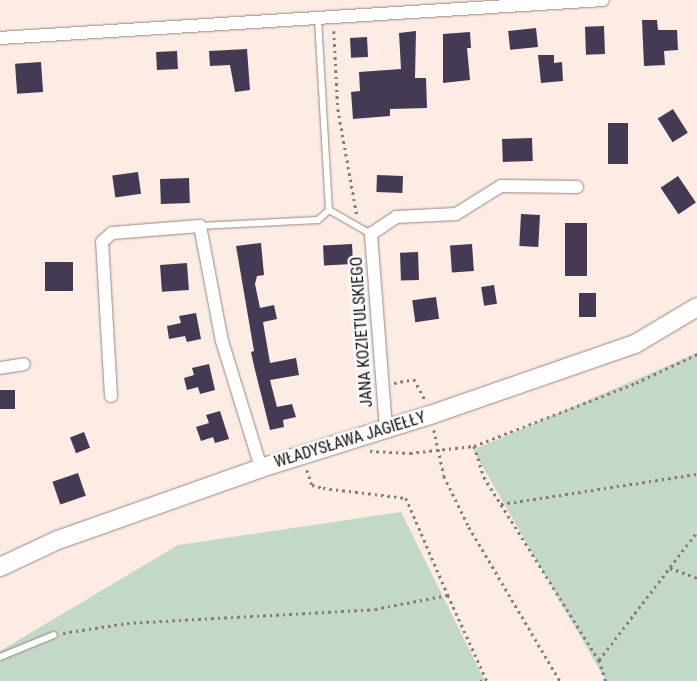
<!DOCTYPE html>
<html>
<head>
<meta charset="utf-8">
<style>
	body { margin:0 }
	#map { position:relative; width:697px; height:681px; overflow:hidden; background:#fcece4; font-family:"Roboto Condensed",sans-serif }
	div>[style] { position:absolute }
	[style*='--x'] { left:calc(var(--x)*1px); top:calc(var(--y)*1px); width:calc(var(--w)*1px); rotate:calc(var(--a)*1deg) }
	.green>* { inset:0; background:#c4d8c9 }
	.building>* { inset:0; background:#453a54; transform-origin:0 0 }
	.path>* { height:2.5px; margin-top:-1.25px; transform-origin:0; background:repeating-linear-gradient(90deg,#877c77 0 2.5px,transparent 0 6.5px) }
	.roads { filter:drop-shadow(0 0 1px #958780) drop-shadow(0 0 1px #958780) }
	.service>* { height:6px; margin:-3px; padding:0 3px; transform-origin:3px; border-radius:3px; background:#fff }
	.minor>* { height:12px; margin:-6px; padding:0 6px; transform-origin:6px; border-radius:6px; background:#fff }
	.secondary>* { height:18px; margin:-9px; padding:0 9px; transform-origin:9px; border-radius:9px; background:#fff }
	span { translate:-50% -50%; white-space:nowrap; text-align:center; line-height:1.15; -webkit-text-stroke:5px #fdfdfd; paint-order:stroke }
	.street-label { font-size:16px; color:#140f0c }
</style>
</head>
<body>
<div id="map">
	<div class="green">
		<i style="clip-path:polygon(697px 353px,697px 681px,606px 681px,473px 450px)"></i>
		<i style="clip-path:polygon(401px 512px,485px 681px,0 681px,0 651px,178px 545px)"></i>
	</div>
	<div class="building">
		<i style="clip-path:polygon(642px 20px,657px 20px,658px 30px,677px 30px,678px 50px,664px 51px,665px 65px,644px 66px)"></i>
		<i style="left:604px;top:26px;width:28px;height:19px;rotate:88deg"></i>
		<i style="left:536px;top:28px;width:19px;height:28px;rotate:84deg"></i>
		<i style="clip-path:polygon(416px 31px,415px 78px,426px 78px,427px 108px,390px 109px,390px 116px,353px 119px,351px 92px,360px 91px,359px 72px,401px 69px,399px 33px)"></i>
		<i style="clip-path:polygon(470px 32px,471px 48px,467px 48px,470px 80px,443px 83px,443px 34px)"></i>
		<i style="left:367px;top:37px;width:20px;height:17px;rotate:87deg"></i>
		<i style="clip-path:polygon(247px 49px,250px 90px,235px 92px,230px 65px,210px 66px,209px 51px)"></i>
		<i style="left:177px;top:51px;width:18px;height:21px;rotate:87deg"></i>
		<i style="clip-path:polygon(538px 55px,554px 55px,554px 63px,562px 62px,563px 81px,541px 83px)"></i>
		<i style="left:41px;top:62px;width:30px;height:26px;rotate:86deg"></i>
		<i style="left:673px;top:109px;width:28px;height:18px;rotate:58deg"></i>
		<i style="left:608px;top:123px;width:20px;height:41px"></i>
		<i style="left:532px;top:138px;width:23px;height:30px;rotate:88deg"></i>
		<i style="left:138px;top:172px;width:22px;height:26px;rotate:82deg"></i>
		<i style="left:377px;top:175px;width:26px;height:17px;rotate:2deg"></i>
		<i style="left:678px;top:176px;width:32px;height:21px;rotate:56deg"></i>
		<i style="left:189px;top:178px;width:25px;height:29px;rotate:88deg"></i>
		<i style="left:521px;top:214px;width:19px;height:32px;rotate:3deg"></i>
		<i style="left:565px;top:223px;width:22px;height:53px"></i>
		<i style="clip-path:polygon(261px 243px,264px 275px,257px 276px,255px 284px,260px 308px,274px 305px,277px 319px,263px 322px,270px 363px,296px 358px,299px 375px,270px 380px,277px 407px,292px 404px,296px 417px,283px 420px,284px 427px,270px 430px,254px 366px,251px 352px,254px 351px,236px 246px)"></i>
		<i style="left:352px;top:244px;width:20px;height:29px;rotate:87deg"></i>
		<i style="left:472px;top:244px;width:27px;height:22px;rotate:86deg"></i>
		<i style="left:418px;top:252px;width:28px;height:18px;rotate:88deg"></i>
		<i style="left:45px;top:262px;width:28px;height:29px"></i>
		<i style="left:187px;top:263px;width:27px;height:27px;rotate:86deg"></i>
		<i style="left:494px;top:285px;width:19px;height:13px;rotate:81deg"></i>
		<i style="left:579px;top:293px;width:17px;height:24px"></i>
		<i style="left:436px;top:297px;width:22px;height:24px;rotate:82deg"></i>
		<i style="clip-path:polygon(196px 313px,201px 339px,187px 342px,185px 336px,169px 339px,167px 326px,181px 323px,179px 316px)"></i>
		<i style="clip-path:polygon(209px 364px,215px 390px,200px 394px,198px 387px,187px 390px,184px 378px,194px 375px,192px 368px)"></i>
		<i style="left:0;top:390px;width:15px;height:19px"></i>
		<i style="clip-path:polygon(220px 411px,229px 439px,215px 443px,213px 437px,201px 441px,196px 427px,209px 423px,206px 415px)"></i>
		<i style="left:84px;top:432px;width:17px;height:15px;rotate:69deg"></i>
		<i style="left:78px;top:473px;width:24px;height:27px;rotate:71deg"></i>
	</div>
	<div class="path">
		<i style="--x:334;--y:31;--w:78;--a:87.1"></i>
		<i style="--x:338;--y:109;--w:109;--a:79.9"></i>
		<i style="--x:394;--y:383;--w:20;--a:-11"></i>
		<i style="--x:414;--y:379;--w:24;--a:62"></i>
		<i style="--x:434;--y:430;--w:47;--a:77.7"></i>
		<i style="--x:444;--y:476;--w:57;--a:63.9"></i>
		<i style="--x:469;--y:527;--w:179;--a:59.4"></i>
		<i style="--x:474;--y:446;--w:33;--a:72"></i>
		<i style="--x:484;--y:477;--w:216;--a:57.9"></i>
		<i style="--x:599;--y:660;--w:161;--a:-52.6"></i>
		<i style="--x:370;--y:451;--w:40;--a:2.9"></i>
		<i style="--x:410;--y:453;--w:64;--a:-6.2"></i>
		<i style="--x:474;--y:446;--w:174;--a:-21.3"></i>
		<i style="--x:636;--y:383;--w:68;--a:-25.4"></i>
		<i style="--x:307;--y:470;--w:16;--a:72"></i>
		<i style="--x:312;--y:485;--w:11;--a:15"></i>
		<i style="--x:323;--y:488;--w:84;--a:6.9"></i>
		<i style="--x:406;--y:498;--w:106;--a:66.6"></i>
		<i style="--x:501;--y:504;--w:198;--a:-8.7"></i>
		<i style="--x:670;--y:568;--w:29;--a:20"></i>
		<i style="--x:63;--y:633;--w:65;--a:-8.9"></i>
		<i style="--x:127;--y:623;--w:248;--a:-3.2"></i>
		<i style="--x:375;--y:609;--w:74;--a:-10.9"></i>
		<i style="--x:448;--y:595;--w:94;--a:65.6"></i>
		<i style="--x:599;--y:660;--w:22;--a:72"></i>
		<i style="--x:480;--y:681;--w:7;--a:-8"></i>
	</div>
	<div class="roads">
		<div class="service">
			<i style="--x:329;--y:210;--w:48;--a:29.7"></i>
			<i style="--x:200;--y:226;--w:118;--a:-2.9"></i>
			<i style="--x:318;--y:220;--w:15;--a:-42"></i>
			<i style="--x:329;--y:210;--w:192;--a:-93.3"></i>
			<i style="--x:0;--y:657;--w:58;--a:-22.2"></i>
		</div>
		<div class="minor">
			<i style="--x:0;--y:38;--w:604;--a:-3.61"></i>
			<i style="--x:0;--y:368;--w:24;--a:-9"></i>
			<i style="--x:111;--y:396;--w:154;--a:-93.3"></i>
			<i style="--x:102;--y:242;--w:13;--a:-42"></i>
			<i style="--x:112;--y:233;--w:88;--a:-4.5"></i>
			<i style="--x:200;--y:226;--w:117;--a:79.2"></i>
			<i style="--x:222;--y:341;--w:133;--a:72.9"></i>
			<i style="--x:386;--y:429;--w:196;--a:-94.4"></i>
			<i style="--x:371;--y:234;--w:30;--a:-34"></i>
			<i style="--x:396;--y:217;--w:60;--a:-2.9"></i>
			<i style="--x:456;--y:214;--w:53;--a:-31.9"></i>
			<i style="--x:501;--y:186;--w:76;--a:0.8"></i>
		</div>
		<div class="secondary">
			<i style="--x:0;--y:567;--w:64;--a:-25"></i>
			<i style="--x:58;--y:540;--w:215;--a:-19.5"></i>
			<i style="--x:261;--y:468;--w:177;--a:-17.4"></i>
			<i style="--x:430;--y:415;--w:217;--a:-19.1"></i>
			<i style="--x:635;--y:344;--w:72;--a:-30.8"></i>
		</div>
	</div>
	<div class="street-label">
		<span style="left:362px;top:332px;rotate:-94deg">JANA KOZIETULSKIEGO</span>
		<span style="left:350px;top:440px;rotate:-17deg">WŁADYSŁAWA JAGIEŁŁY</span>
	</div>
</div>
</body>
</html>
